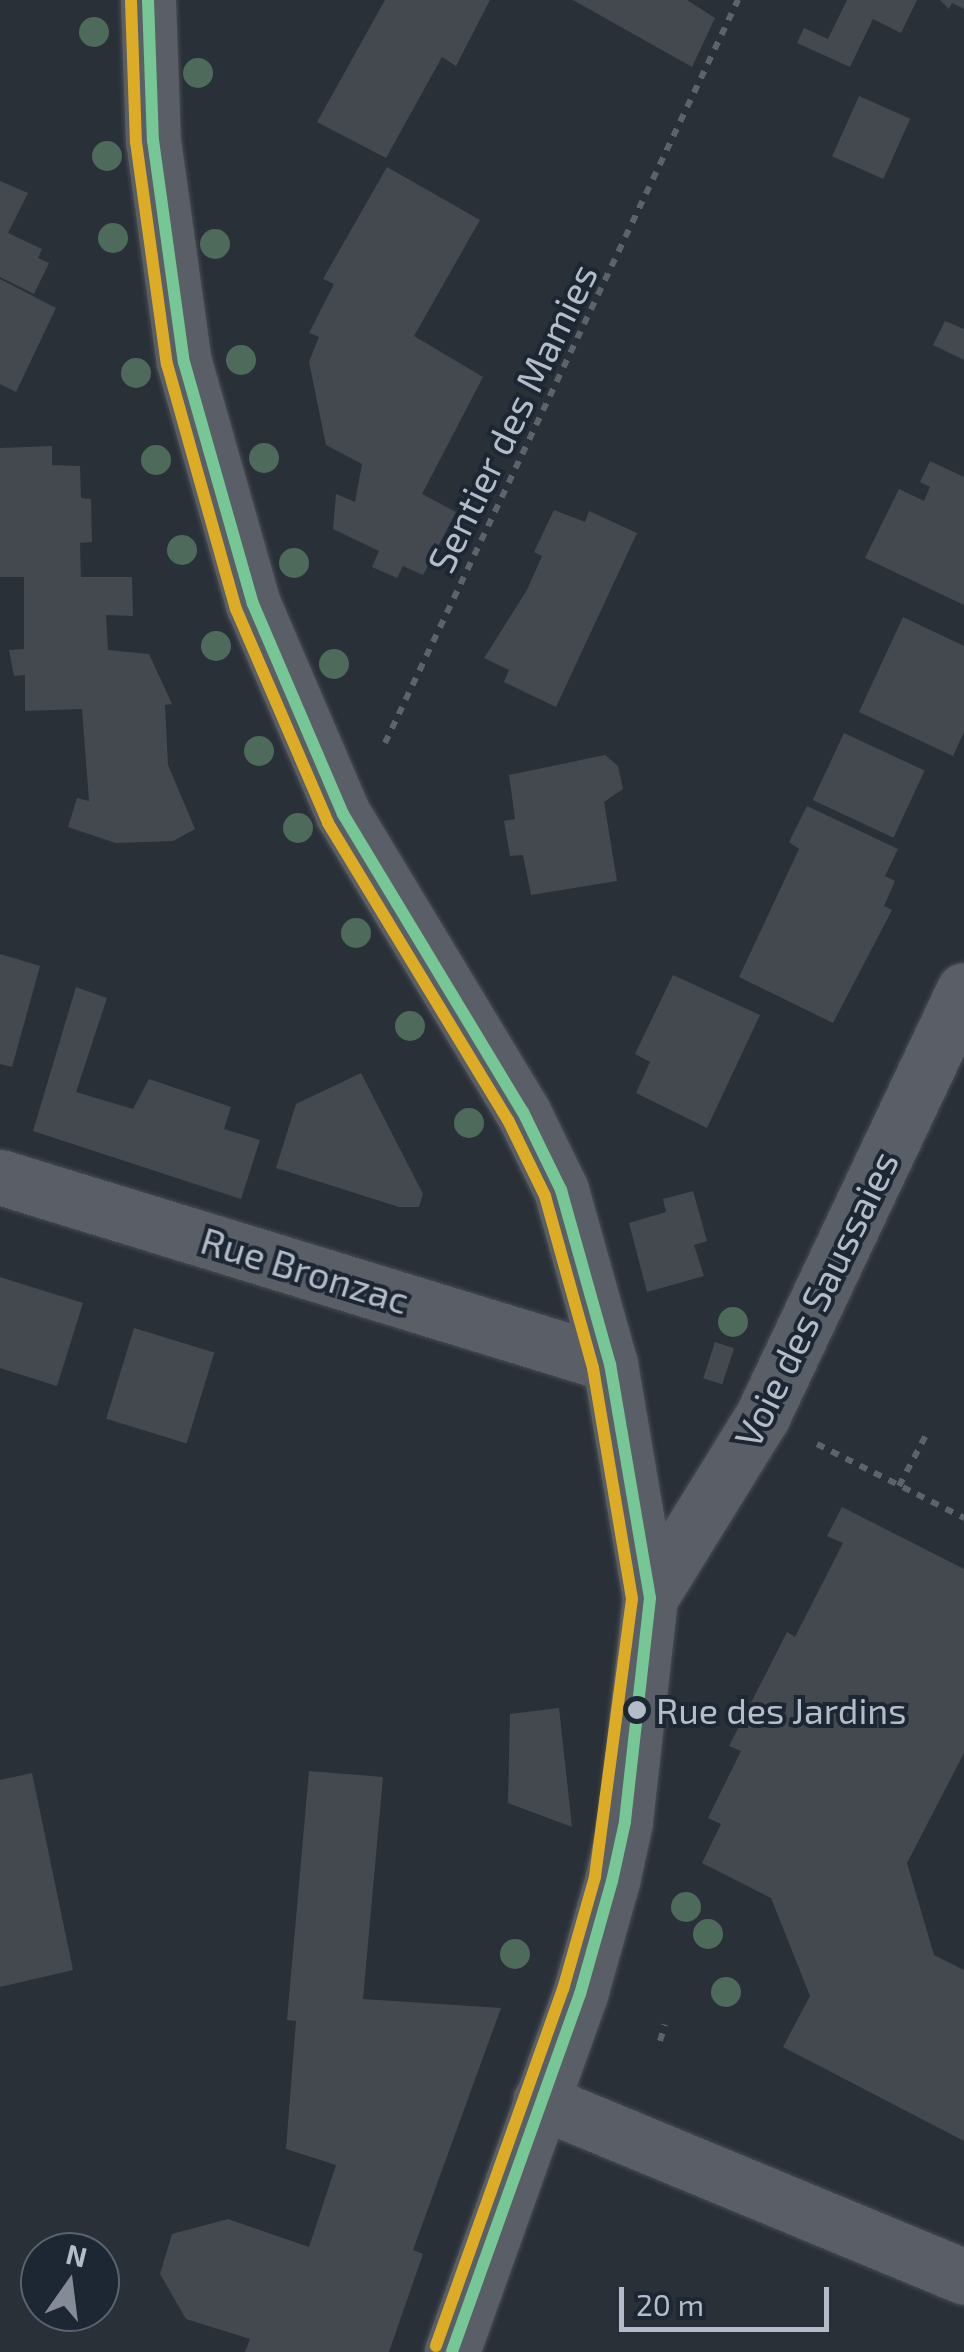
<!DOCTYPE html>
<html>
<head>
<meta charset="utf-8">
<style>
	body { margin:0 }
	#map { position:relative; width:964px; height:2352px; overflow:hidden; background:#2a3038; font-family:"Exo 2",sans-serif }
	div>[style] { position:absolute }
	[style*='--x'] { left:calc(var(--x)*1px); top:calc(var(--y)*1px); width:calc(var(--w)*1px); rotate:calc(var(--a)*1deg) }
	.building>* { inset:0; background:#444950; transform-origin:0 0 }
	.path>* { height:6px; margin-top:-3px; transform-origin:0; background:repeating-linear-gradient(90deg,#5d636a 0 8px,transparent 0 16px) }
	.roads { filter:drop-shadow(0 0 2px #484c53) drop-shadow(0 0 2px #484c53) }
	.minor>* { height:55px; margin:-27.5px; padding:0 27.5px; transform-origin:27.5px; border-radius:27.5px; background:#5a5e66 }
	.bus-1>* { height:12px; margin:-6px; padding:0 6px; transform-origin:6px; border-radius:6px; background:#77c695 }
	.bus-2>* { height:12px; margin:-6px; padding:0 6px; transform-origin:6px; border-radius:6px; background:#dcac27 }
	.trees>* { width:30px; height:30px; margin:-15px; border-radius:50%; background:#4e6a5a }
	.dots>* { width:28px; height:28px; translate:-50% -50%; box-sizing:border-box; border:5px solid #1d2633; border-radius:50% }
	span { translate:-50% -50%; white-space:nowrap; text-align:center; line-height:1.15; -webkit-text-stroke:8px #1d2633; paint-order:stroke }
	.bus-label { font-size:36px; color:#b4bcc9 }
	.left { translate:0 -50%; text-align:left }
	.street-label { font-size:38px; color:#b4bcc9 }
	.north { position:absolute; left:20px; top:2232px; width:100px; height:100px; box-sizing:border-box; background:#1d2633; border:2px solid #59626f; border-radius:50%; rotate:14deg; font-size:28px; font-weight:700; line-height:40px; text-align:center; color:#b4bcc9 }
	.north::after { content:''; display:block; margin:auto; width:35px; height:45px; background:#848b96; clip-path:polygon(50% 0,100% 100%,50% 72%,0 100%) }
	.scale { position:absolute; left:619px; top:2287px; width:210px; height:45px; box-sizing:border-box; border:5px solid #b4bcc9; border-top:0; padding-left:12px; font-size:30px; line-height:35px; white-space:nowrap; color:#b4bcc9; -webkit-text-stroke:8px #1d2633; paint-order:stroke }
</style>
</head>
<body>
<div id="map">
	<div class="building">
		<i style="clip-path:polygon(385px 0,490px 0,456px 66px,442px 57px,386px 158px,317px 122px)"></i>
		<i style="clip-path:polygon(573px 0,687px 0,715px 18px,692px 67px)"></i>
		<i style="clip-path:polygon(847px 0,917px 0,901px 33px,873px 19px,850px 67px,797px 43px,804px 28px,828px 39px)"></i>
		<i style="clip-path:polygon(940px 0,964px 0,964px 9px,952px 3px,949px 9px)"></i>
		<i style="left:859px;top:96px;width:56px;height:66px;rotate:24deg"></i>
		<i style="clip-path:polygon(387px 167px,480px 220px,414px 336px,483px 377px,422px 494px,456px 512px,423px 575px,403px 566px,397px 578px,372px 567px,379px 551px,333px 529px,336px 494px,355px 502px,362px 464px,326px 445px,309px 362px,319px 337px,309px 333px,334px 284px,323px 279px)"></i>
		<i style="clip-path:polygon(0 181px,28px 193px,8px 233px,42px 249px,38px 258px,49px 263px,34px 294px,0 277px)"></i>
		<i style="clip-path:polygon(0 279px,56px 308px,16px 392px,0 384px)"></i>
		<i style="clip-path:polygon(945px 321px,964px 329px,964px 360px,933px 345px)"></i>
		<i style="clip-path:polygon(52px 446px,52px 465px,80px 466px,81px 498px,91px 499px,92px 542px,80px 543px,81px 577px,132px 577px,133px 616px,106px 615px,108px 650px,149px 654px,172px 704px,165px 705px,168px 765px,195px 829px,173px 841px,116px 843px,68px 827px,77px 798px,89px 801px,82px 709px,25px 711px,25px 675px,14px 676px,9px 650px,24px 649px,24px 577px,0 577px,0 448px)"></i>
		<i style="clip-path:polygon(930px 461px,964px 477px,964px 605px,865px 558px,899px 489px,924px 501px,930px 487px,920px 482px)"></i>
		<i style="clip-path:polygon(554px 510px,585px 522px,589px 511px,637px 533px,556px 707px,504px 682px,509px 670px,484px 658px,527px 590px,542px 556px,534px 552px)"></i>
		<i style="clip-path:polygon(903px 617px,964px 646px,964px 732px,953px 756px,859px 712px)"></i>
		<i style="left:844px;top:733px;width:89px;height:74px;rotate:25deg"></i>
		<i style="clip-path:polygon(605px 755px,618px 766px,623px 789px,604px 802px,617px 881px,531px 895px,523px 855px,510px 856px,504px 821px,515px 819px,509px 775px)"></i>
		<i style="clip-path:polygon(807px 806px,898px 849px,885px 876px,895px 881px,884px 906px,892px 910px,833px 1023px,739px 977px,799px 849px,789px 842px)"></i>
		<i style="clip-path:polygon(0 954px,40px 966px,12px 1067px,0 1064px)"></i>
		<i style="clip-path:polygon(673px 975px,760px 1015px,707px 1128px,636px 1093px,650px 1062px,635px 1054px)"></i>
		<i style="clip-path:polygon(76px 987px,107px 998px,76px 1092px,133px 1109px,149px 1079px,231px 1107px,224px 1129px,260px 1140px,241px 1199px,33px 1131px)"></i>
		<i style="clip-path:polygon(361px 1073px,423px 1194px,419px 1207px,399px 1207px,276px 1168px,296px 1104px)"></i>
		<i style="clip-path:polygon(693px 1191px,707px 1241px,694px 1245px,704px 1276px,647px 1292px,629px 1223px,666px 1212px,663px 1199px)"></i>
		<i style="clip-path:polygon(0 1277px,83px 1303px,57px 1386px,0 1368px)"></i>
		<i style="left:134px;top:1328px;width:84px;height:95px;rotate:17deg"></i>
		<i style="left:715px;top:1342px;width:20px;height:38px;rotate:18deg"></i>
		<i style="clip-path:polygon(842px 1507px,964px 1569px,964px 1753px,907px 1863px,934px 1955px,964px 1970px,964px 2141px,783px 2047px,810px 1996px,771px 1898px,702px 1863px,721px 1824px,708px 1818px,741px 1751px,729px 1746px,787px 1632px,795px 1637px,843px 1543px,827px 1536px)"></i>
		<i style="clip-path:polygon(559px 1708px,572px 1827px,508px 1803px,510px 1714px)"></i>
		<i style="clip-path:polygon(309px 1771px,383px 1777px,363px 1999px,501px 2008px,413px 2250px,423px 2254px,389px 2352px,245px 2352px,250px 2339px,186px 2319px,160px 2274px,172px 2234px,228px 2219px,309px 2247px,336px 2165px,286px 2149px,296px 2021px,287px 2020px)"></i>
		<i style="clip-path:polygon(32px 1773px,73px 1970px,0 1987px,0 1780px)"></i>
	</div>
	<div class="path">
		<i style="--x:385;--y:743;--w:823;--a:-64.59"></i>
		<i style="--x:817;--y:1444;--w:165;--a:26.7"></i>
		<i style="--x:899;--y:1486;--w:58;--a:-62.1"></i>
		<i style="--x:660;--y:2041;--w:17;--a:-73"></i>
	</div>
	<div class="roads">
		<div class="minor">
			<i style="--x:148;--y:0;--w:140;--a:88"></i>
			<i style="--x:153;--y:140;--w:224;--a:82.1"></i>
			<i style="--x:184;--y:362;--w:252;--a:74.1"></i>
			<i style="--x:253;--y:604;--w:228;--a:66.8"></i>
			<i style="--x:343;--y:814;--w:348;--a:58.9"></i>
			<i style="--x:523;--y:1112;--w:87;--a:64"></i>
			<i style="--x:561;--y:1190;--w:181;--a:74.3"></i>
			<i style="--x:610;--y:1364;--w:237;--a:80.3"></i>
			<i style="--x:650;--y:1598;--w:225;--a:96.4"></i>
			<i style="--x:625;--y:1822;--w:60;--a:102.4"></i>
			<i style="--x:612;--y:1881;--w:117;--a:105.8"></i>
			<i style="--x:580;--y:1994;--w:380;--a:109.7"></i>
			<i style="--x:0;--y:1177;--w:638;--a:17.04"></i>
			<i style="--x:650;--y:1598;--w:213;--a:-58.3"></i>
			<i style="--x:762;--y:1417;--w:472;--a:-64.7"></i>
			<i style="--x:540;--y:2101;--w:459;--a:22.5"></i>
		</div>
	</div>
	<div class="bus-1">
		<i style="--x:148;--y:0;--w:140;--a:88"></i>
		<i style="--x:153;--y:140;--w:224;--a:82.1"></i>
		<i style="--x:184;--y:362;--w:252;--a:74.1"></i>
		<i style="--x:253;--y:604;--w:228;--a:66.8"></i>
		<i style="--x:343;--y:814;--w:348;--a:58.9"></i>
		<i style="--x:523;--y:1112;--w:87;--a:64"></i>
		<i style="--x:561;--y:1190;--w:181;--a:74.3"></i>
		<i style="--x:610;--y:1364;--w:237;--a:80.3"></i>
		<i style="--x:650;--y:1598;--w:225;--a:96.4"></i>
		<i style="--x:625;--y:1822;--w:60;--a:102.4"></i>
		<i style="--x:612;--y:1881;--w:117;--a:105.8"></i>
		<i style="--x:580;--y:1994;--w:380;--a:109.7"></i>
	</div>
	<div class="bus-2">
		<i style="--x:131;--y:1;--w:141;--a:88"></i>
		<i style="--x:136;--y:142;--w:224;--a:82.1"></i>
		<i style="--x:167;--y:364;--w:255;--a:74.3"></i>
		<i style="--x:236;--y:609;--w:233;--a:66.7"></i>
		<i style="--x:328;--y:823;--w:347;--a:58.8"></i>
		<i style="--x:508;--y:1120;--w:85;--a:64"></i>
		<i style="--x:545;--y:1196;--w:179;--a:74.4"></i>
		<i style="--x:593;--y:1368;--w:234;--a:80.4"></i>
		<i style="--x:632;--y:1599;--w:280;--a:97.6"></i>
		<i style="--x:595;--y:1877;--w:116;--a:105.9"></i>
		<i style="--x:563;--y:1989;--w:379;--a:109.6"></i>
	</div>
	<div class="trees">
		<i style="left:94px;top:32px"></i>
		<i style="left:198px;top:73px"></i>
		<i style="left:107px;top:156px"></i>
		<i style="left:113px;top:238px"></i>
		<i style="left:215px;top:244px"></i>
		<i style="left:241px;top:360px"></i>
		<i style="left:136px;top:373px"></i>
		<i style="left:264px;top:458px"></i>
		<i style="left:156px;top:460px"></i>
		<i style="left:182px;top:550px"></i>
		<i style="left:294px;top:563px"></i>
		<i style="left:216px;top:646px"></i>
		<i style="left:334px;top:664px"></i>
		<i style="left:259px;top:751px"></i>
		<i style="left:298px;top:828px"></i>
		<i style="left:356px;top:933px"></i>
		<i style="left:410px;top:1026px"></i>
		<i style="left:469px;top:1123px"></i>
		<i style="left:733px;top:1322px"></i>
		<i style="left:686px;top:1907px"></i>
		<i style="left:708px;top:1934px"></i>
		<i style="left:515px;top:1954px"></i>
		<i style="left:726px;top:1992px"></i>
	</div>
	<div class="dots">
		<i style="left:637px;top:1710px;background:#b4bcc9"></i>
	</div>
	<div class="bus-label">
		<span class="left" style="left:656px;top:1710px">Rue des Jardins</span>
	</div>
	<div class="street-label">
		<span style="left:512px;top:418px;rotate:-64deg">Sentier des Mamies</span>
		<span style="left:305px;top:1270px;rotate:17deg">Rue Bronzac</span>
		<span style="left:816px;top:1299px;rotate:-64deg">Voie des Saussaies</span>
	</div>
	<div class="north">N</div>
	<div class="scale">20 m</div>
</div>
</body>
</html>
